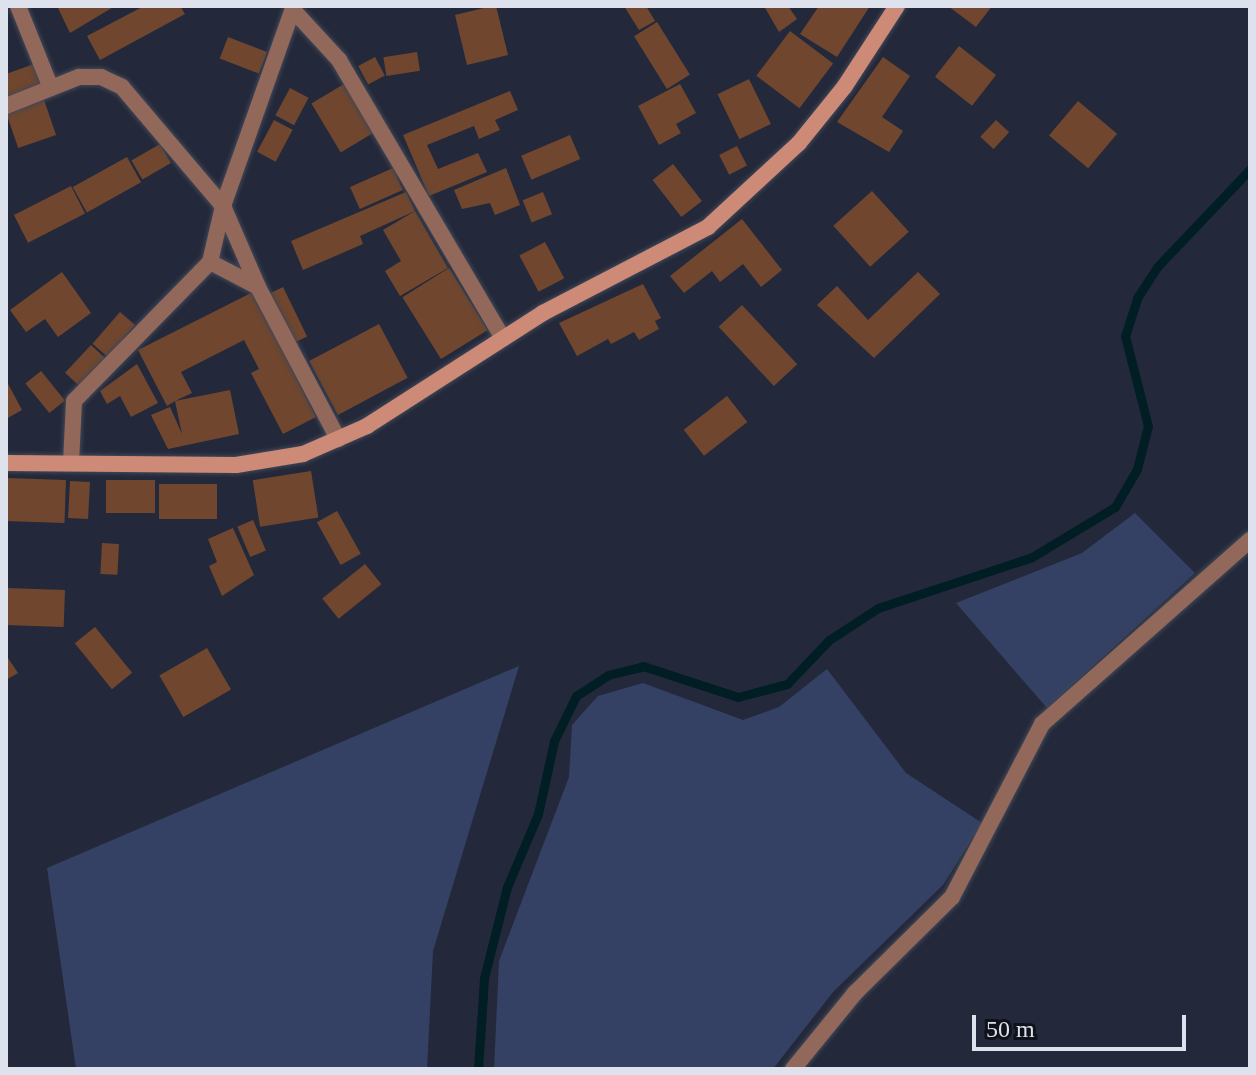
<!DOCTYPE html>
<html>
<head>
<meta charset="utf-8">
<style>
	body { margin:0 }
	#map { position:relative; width:1256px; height:1075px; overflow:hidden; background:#23293a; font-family:"Times New Roman",serif }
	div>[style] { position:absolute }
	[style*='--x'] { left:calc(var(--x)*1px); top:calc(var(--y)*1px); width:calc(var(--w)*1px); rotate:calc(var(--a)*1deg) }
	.green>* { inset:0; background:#354164 }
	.stream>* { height:9px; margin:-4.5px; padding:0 4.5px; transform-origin:4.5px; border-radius:4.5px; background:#001e23 }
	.building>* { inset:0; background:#70472e; transform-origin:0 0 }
	.roads { filter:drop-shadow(0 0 2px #414757) drop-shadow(0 0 2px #414757) }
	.street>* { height:16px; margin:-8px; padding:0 8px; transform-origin:8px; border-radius:8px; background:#92685b }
	.secondary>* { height:16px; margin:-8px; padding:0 8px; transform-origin:8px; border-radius:8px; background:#cd8b77 }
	span { translate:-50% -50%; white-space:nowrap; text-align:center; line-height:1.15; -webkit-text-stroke:6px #0f121a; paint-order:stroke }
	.frame { position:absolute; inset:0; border:8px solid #dee2ed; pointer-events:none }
	.scale { position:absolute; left:972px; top:1015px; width:214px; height:36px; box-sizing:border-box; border:4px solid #dee2ed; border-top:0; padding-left:10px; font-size:24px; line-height:28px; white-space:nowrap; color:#dee2ed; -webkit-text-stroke:6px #0f121a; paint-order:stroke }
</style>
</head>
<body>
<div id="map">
	<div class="green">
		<i style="clip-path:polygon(1135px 513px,1195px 573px,1047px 708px,956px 603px,1082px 553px)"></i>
		<i style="clip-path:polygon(519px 666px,433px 951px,427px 1069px,76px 1069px,47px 868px)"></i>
		<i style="clip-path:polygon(827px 669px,906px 773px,982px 823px,943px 885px,833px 992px,773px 1069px,494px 1069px,499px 961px,569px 777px,572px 725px,598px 696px,643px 683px,743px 720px,779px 707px)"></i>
	</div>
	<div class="stream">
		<i style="--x:478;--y:1069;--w:91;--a:-86.2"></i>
		<i style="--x:484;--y:978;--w:94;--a:-75.8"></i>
		<i style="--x:507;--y:887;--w:79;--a:-67"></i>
		<i style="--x:538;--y:814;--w:75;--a:-77.6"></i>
		<i style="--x:554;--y:741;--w:50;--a:-63.9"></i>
		<i style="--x:576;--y:696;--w:38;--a:-33"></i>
		<i style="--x:608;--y:675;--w:36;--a:-14"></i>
		<i style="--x:643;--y:666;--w:100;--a:18.1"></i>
		<i style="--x:738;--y:697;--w:51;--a:-14.9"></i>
		<i style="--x:787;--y:684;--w:61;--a:-46.3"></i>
		<i style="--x:829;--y:640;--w:59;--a:-33.1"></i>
		<i style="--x:878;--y:608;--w:162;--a:-18.3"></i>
		<i style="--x:1032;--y:557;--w:97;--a:-31.1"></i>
		<i style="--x:1115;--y:507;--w:44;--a:-59.9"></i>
		<i style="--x:1137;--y:469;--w:44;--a:-75.7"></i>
		<i style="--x:1148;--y:426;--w:93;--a:-104.3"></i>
		<i style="--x:1125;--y:336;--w:40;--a:-72"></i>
		<i style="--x:1137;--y:298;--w:38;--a:-57"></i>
		<i style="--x:1158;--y:266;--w:134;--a:-46.5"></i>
	</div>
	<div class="building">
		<i style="clip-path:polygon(57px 6px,115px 6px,70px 33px)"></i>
		<i style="clip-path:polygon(144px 6px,180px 6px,185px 14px,100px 60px,87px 36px)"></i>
		<i style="clip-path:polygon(492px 6px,496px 6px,508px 55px,467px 65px,455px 15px)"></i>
		<i style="clip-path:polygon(624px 6px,646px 6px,655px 21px,639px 30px)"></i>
		<i style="clip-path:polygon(764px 6px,788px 6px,797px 19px,779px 32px)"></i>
		<i style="clip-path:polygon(819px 6px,870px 6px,837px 57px,800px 34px)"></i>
		<i style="clip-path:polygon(948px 6px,992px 6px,976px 27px)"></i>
		<i style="left:657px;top:22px;width:62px;height:27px;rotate:58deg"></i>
		<i style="left:790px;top:31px;width:54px;height:56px;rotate:37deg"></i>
		<i style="left:228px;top:37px;width:42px;height:23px;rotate:21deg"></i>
		<i style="left:959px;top:46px;width:47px;height:39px;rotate:38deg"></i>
		<i style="left:417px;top:52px;width:19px;height:34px;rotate:81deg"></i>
		<i style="left:375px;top:57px;width:21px;height:19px;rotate:62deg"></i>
		<i style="clip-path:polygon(883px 57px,910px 76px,882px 117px,903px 131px,889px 152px,837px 122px)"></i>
		<i style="clip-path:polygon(34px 64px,41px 86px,6px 98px,6px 74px)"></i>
		<i style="left:749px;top:79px;width:50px;height:35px;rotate:64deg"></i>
		<i style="left:344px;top:84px;width:57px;height:38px;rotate:59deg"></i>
		<i style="clip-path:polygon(680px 84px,696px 113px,676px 124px,681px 133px,659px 145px,638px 106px)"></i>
		<i style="left:290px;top:88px;width:21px;height:31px;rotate:28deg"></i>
		<i style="clip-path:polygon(510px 91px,518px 110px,495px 120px,500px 130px,479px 139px,474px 126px,427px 145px,438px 169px,478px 153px,487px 172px,429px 196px,403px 135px)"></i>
		<i style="left:44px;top:100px;width:37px;height:40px;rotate:71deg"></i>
		<i style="left:1078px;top:101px;width:51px;height:45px;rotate:40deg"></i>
		<i style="left:274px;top:120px;width:21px;height:36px;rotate:28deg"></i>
		<i style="left:996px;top:120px;width:18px;height:23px;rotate:43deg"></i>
		<i style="left:570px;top:135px;width:26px;height:53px;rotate:67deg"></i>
		<i style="left:160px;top:144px;width:22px;height:33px;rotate:60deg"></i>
		<i style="left:737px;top:146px;width:22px;height:20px;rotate:63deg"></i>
		<i style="left:127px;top:157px;width:29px;height:62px;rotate:61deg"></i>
		<i style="left:673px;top:164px;width:47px;height:26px;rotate:52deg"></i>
		<i style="left:393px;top:168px;width:24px;height:47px;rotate:66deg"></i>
		<i style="clip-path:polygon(506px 168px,520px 205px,495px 215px,490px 203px,462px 209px,454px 190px)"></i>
		<i style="left:71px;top:186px;width:31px;height:64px;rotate:63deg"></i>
		<i style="left:872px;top:191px;width:55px;height:52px;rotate:48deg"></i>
		<i style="clip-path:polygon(406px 192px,415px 211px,360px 236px,363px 244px,303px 270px,291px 241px)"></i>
		<i style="left:543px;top:192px;width:24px;height:22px;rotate:68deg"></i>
		<i style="clip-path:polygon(415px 211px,448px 268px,400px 296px,385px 271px,401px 261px,383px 230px)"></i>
		<i style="clip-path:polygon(742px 219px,782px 270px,761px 287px,743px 264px,720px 282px,712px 271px,684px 293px,670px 276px)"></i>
		<i style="left:545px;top:242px;width:41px;height:29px;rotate:62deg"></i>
		<i style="left:449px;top:268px;width:73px;height:55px;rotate:58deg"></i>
		<i style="clip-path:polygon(62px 272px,91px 313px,58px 337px,45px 319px,26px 332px,10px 310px)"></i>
		<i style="clip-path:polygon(918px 272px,940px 294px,874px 358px,817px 305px,837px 286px,868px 320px)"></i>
		<i style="clip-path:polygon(643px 284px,661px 318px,655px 321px,659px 329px,639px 340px,634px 332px,611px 344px,608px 339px,577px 356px,559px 323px)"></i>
		<i style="left:283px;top:287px;width:55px;height:15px;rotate:64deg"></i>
		<i style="clip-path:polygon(253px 292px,316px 417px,283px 434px,251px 373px,259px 369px,244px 340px,181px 372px,192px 393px,175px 401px,230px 390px,239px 434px,168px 449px,151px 415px,170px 407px,182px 434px,175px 401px,167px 406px,138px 350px)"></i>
		<i style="left:742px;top:305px;width:81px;height:32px;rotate:47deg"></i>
		<i style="left:120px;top:312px;width:20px;height:42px;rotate:41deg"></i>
		<i style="left:379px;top:324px;width:61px;height:79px;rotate:62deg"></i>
		<i style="left:91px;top:345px;width:21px;height:38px;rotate:43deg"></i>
		<i style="clip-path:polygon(137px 364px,158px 403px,131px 417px,120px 396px,107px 404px,100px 391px)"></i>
		<i style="left:41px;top:371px;width:38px;height:20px;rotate:51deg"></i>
		<i style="clip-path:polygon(6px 380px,22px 410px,6px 419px)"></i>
		<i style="left:727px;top:396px;width:33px;height:55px;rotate:52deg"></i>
		<i style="left:311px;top:471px;width:47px;height:59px;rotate:81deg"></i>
		<i style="left:7px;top:478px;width:59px;height:43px;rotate:2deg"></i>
		<i style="left:106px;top:480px;width:49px;height:33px"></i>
		<i style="left:70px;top:481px;width:20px;height:37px;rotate:3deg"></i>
		<i style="left:159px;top:484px;width:58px;height:35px"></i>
		<i style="left:337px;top:511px;width:49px;height:23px;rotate:61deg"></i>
		<i style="left:253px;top:520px;width:33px;height:17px;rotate:67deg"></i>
		<i style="clip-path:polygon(233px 528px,254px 575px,222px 596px,209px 566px,217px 562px,208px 539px)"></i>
		<i style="left:102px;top:543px;width:17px;height:31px;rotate:3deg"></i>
		<i style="left:365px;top:564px;width:26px;height:55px;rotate:51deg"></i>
		<i style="left:6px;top:588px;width:59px;height:37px;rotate:2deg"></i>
		<i style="left:95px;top:627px;width:59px;height:26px;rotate:51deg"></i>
		<i style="left:207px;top:648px;width:48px;height:55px;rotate:60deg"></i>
		<i style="clip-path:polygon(6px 655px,18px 673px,6px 680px)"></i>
	</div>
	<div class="roads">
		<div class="street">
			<i style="--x:18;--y:6;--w:88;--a:68.1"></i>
			<i style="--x:294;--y:11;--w:67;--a:47.4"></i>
			<i style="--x:339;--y:60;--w:323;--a:59.5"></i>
			<i style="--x:6;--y:106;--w:79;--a:-21.7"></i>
			<i style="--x:79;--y:77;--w:22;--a:0"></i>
			<i style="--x:101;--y:77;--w:23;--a:25"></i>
			<i style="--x:122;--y:87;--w:156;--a:49.7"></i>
			<i style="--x:223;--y:206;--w:88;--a:66.6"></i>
			<i style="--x:210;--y:262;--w:54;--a:27.5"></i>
			<i style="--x:258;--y:287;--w:172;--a:62.2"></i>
			<i style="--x:71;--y:463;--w:62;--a:-87.2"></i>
			<i style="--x:74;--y:401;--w:194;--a:-45.6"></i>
			<i style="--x:210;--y:262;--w:57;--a:-76.9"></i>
			<i style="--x:223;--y:206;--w:212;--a:-70.5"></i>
			<i style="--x:793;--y:1069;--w:98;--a:-50.8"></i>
			<i style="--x:855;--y:993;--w:136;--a:-44.7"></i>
			<i style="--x:952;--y:897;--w:195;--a:-62.5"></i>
			<i style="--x:1042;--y:724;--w:278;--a:-41.5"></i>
		</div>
		<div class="secondary">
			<i style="--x:6;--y:463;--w:230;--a:0.5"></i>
			<i style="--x:236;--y:465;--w:68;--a:-9.3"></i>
			<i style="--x:303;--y:454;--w:70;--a:-23.6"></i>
			<i style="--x:367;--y:426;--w:209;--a:-32.7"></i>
			<i style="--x:543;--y:313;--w:186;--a:-27.5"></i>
			<i style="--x:708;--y:227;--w:124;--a:-42.7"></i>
			<i style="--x:799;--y:143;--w:73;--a:-51.1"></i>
			<i style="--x:845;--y:86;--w:95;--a:-57"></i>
		</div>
	</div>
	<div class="frame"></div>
	<div class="scale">50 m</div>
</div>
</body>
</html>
